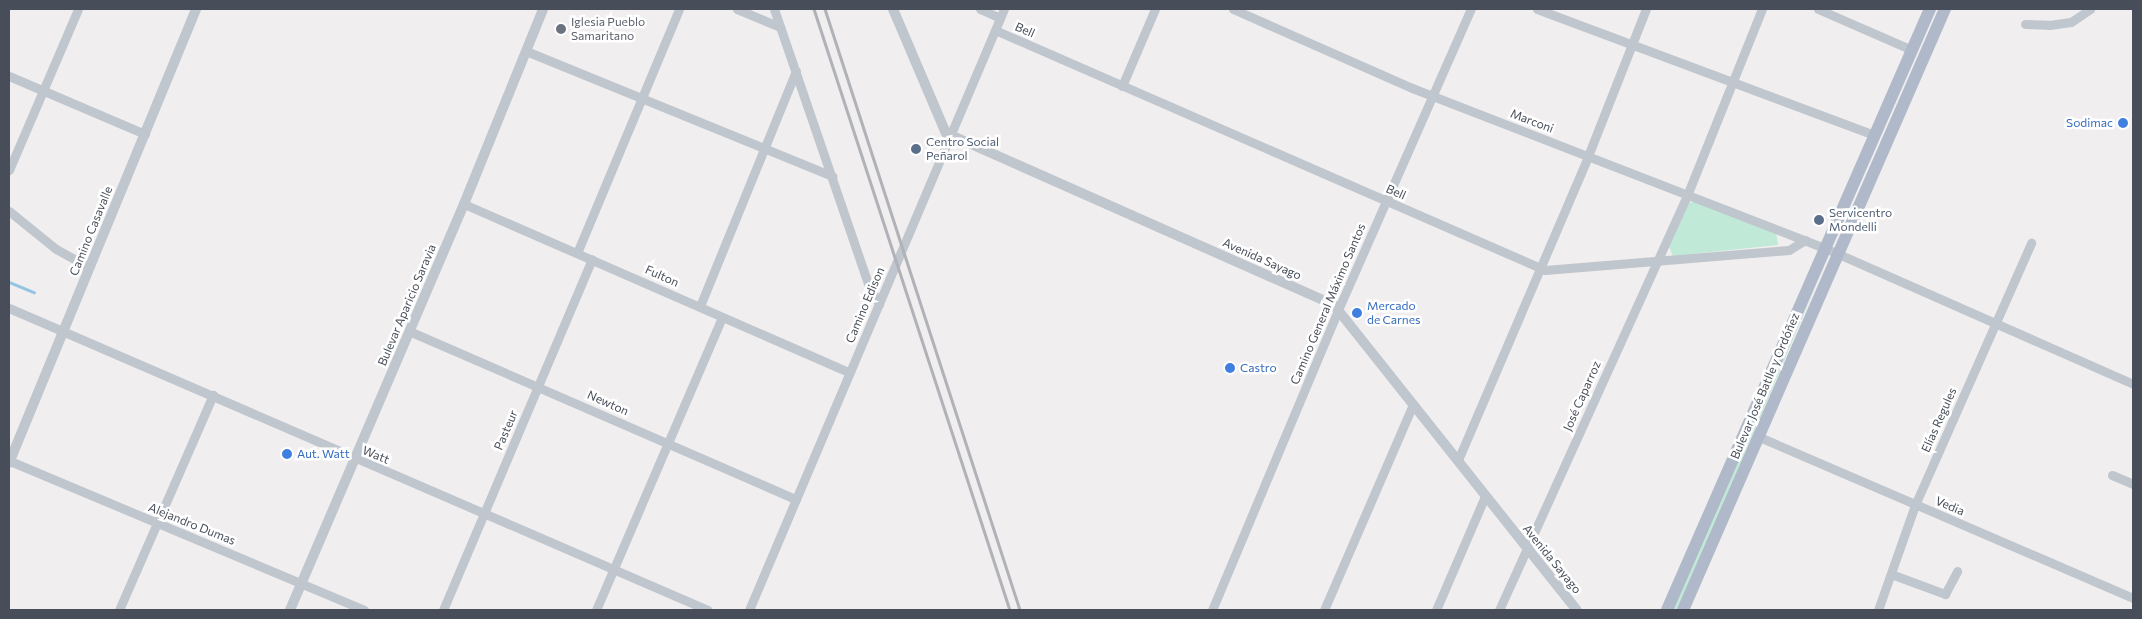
<!DOCTYPE html>
<html>
<head>
<meta charset="utf-8">
<style>
	body { margin:0 }
	#map { position:relative; width:2142px; height:619px; overflow:hidden; background:#f0eeee; font-family:Commissioner,sans-serif }
	div>[style] { position:absolute }
	[style*='--x'] { left:calc(var(--x)*1px); top:calc(var(--y)*1px); width:calc(var(--w)*1px); rotate:calc(var(--a)*1deg) }
	.green>* { inset:0; background:#c1e9d7 }
	.stream>* { height:2.5px; margin:-1.25px; padding:0 1.25px; transform-origin:1.25px; border-radius:1.25px; background:#93c4e1 }
	.minor>* { height:9px; margin:-4.5px; padding:0 4.5px; transform-origin:4.5px; border-radius:4.5px; background:#c0c6ce }
	.tertiary>* { height:10px; margin:-5px; padding:0 5px; transform-origin:5px; border-radius:5px; background:#c0c6ce }
	.primary>* { height:12px; margin:-6px; padding:0 6px; transform-origin:6px; border-radius:6px; background:#b0b9c9 }
	.rail>* { height:2.5px; margin:-1.25px; padding:0 1.25px; transform-origin:1.25px; border-radius:1.25px; background:#b1b2b7 }
	.dots>* { width:14px; height:14px; translate:-50% -50%; box-sizing:border-box; border:2px solid #fff; border-radius:50% }
	span { translate:-50% -50%; white-space:nowrap; text-align:center; line-height:1.15; -webkit-text-stroke:5px #fff; paint-order:stroke }
	.worship-label { font-size:12px; color:#5b616d }
	.left { translate:0 -50%; text-align:left }
	.street-label { font-size:12px; color:#484e59 }
	.shop-label { font-size:12px; color:#366cbe }
	.right { translate:-100% -50%; text-align:right }
	.service-label { font-size:12px; color:#4e5e75 }
	.frame { position:absolute; inset:0; border:10px solid #484e59; pointer-events:none }
</style>
</head>
<body>
<div id="map">
	<div class="green">
		<i style="clip-path:polygon(1695px 201px,1776px 232px,1778px 245px,1673px 256px,1669px 247px,1689px 203px)"></i>
		<i style="clip-path:polygon(1815px 288px,1678px 610px,1672px 610px)"></i>
	</div>
	<div class="stream">
		<i style="--x:9;--y:282;--w:27;--a:22"></i>
	</div>
	<div class="minor">
		<i style="--x:737;--y:9;--w:47;--a:22.7"></i>
		<i style="--x:774;--y:9;--w:293;--a:71.1"></i>
		<i style="--x:869;--y:286;--w:21;--a:61"></i>
		<i style="--x:980;--y:9;--w:22;--a:24"></i>
		<i style="--x:1233;--y:9;--w:196;--a:23.8"></i>
		<i style="--x:1412;--y:88;--w:443;--a:21.2"></i>
		<i style="--x:1825;--y:248;--w:337;--a:23.8"></i>
		<i style="--x:1537;--y:9;--w:360;--a:20.5"></i>
		<i style="--x:1818;--y:9;--w:103;--a:23.6"></i>
		<i style="--x:2025;--y:24;--w:24;--a:2"></i>
		<i style="--x:2049;--y:25;--w:22;--a:-8"></i>
		<i style="--x:2071;--y:22;--w:23;--a:-34"></i>
		<i style="--x:995;--y:30;--w:600;--a:23.57"></i>
		<i style="--x:1545;--y:270;--w:245;--a:-4.7"></i>
		<i style="--x:1789;--y:250;--w:19;--a:-32"></i>
		<i style="--x:526;--y:51;--w:331;--a:22.2"></i>
		<i style="--x:9;--y:76;--w:148;--a:23.1"></i>
		<i style="--x:1122;--y:86;--w:84;--a:-66.8"></i>
		<i style="--x:9;--y:170;--w:175;--a:-66.8"></i>
		<i style="--x:464;--y:204;--w:421;--a:23.6"></i>
		<i style="--x:9;--y:211;--w:60;--a:39"></i>
		<i style="--x:56;--y:249;--w:38;--a:29"></i>
		<i style="--x:577;--y:253;--w:264;--a:-67.3"></i>
		<i style="--x:700;--y:306;--w:254;--a:-67.8"></i>
		<i style="--x:9;--y:308;--w:761;--a:23.37"></i>
		<i style="--x:409;--y:331;--w:422;--a:23.5"></i>
		<i style="--x:1757;--y:436;--w:409;--a:23.3"></i>
		<i style="--x:1458;--y:460;--w:331;--a:-66.8"></i>
		<i style="--x:1588;--y:156;--w:158;--a:-68.5"></i>
		<i style="--x:10;--y:461;--w:384;--a:22.8"></i>
		<i style="--x:2112;--y:475;--w:23;--a:23"></i>
		<i style="--x:1891;--y:574;--w:58;--a:20.3"></i>
		<i style="--x:1945;--y:594;--w:26;--a:-62"></i>
		<i style="--x:119;--y:610;--w:235;--a:-66.4"></i>
		<i style="--x:443;--y:610;--w:381;--a:-67"></i>
		<i style="--x:596;--y:610;--w:319;--a:-66.7"></i>
		<i style="--x:749;--y:610;--w:653;--a:-67.01"></i>
		<i style="--x:1212;--y:610;--w:325;--a:-67.2"></i>
		<i style="--x:1338;--y:310;--w:329;--a:-66.2"></i>
		<i style="--x:1324;--y:610;--w:224;--a:-66.6"></i>
		<i style="--x:1436;--y:610;--w:124;--a:-66.7"></i>
		<i style="--x:1499;--y:610;--w:458;--a:-65.6"></i>
		<i style="--x:1688;--y:193;--w:198;--a:-68.1"></i>
		<i style="--x:1878;--y:610;--w:111;--a:-70.6"></i>
		<i style="--x:1915;--y:505;--w:287;--a:-66.1"></i>
	</div>
	<div class="tertiary">
		<i style="--x:893;--y:9;--w:135;--a:66.9"></i>
		<i style="--x:946;--y:133;--w:424;--a:23.9"></i>
		<i style="--x:1334;--y:305;--w:390;--a:51.5"></i>
		<i style="--x:9;--y:463;--w:491;--a:-67.6"></i>
		<i style="--x:290;--y:610;--w:442;--a:-66.8"></i>
		<i style="--x:464;--y:204;--w:210;--a:-67.9"></i>
	</div>
	<div class="primary">
		<i style="--x:1667;--y:610;--w:656;--a:-66.37"></i>
		<i style="--x:1683;--y:610;--w:656;--a:-66.45"></i>
	</div>
	<div class="rail">
		<i style="--x:814;--y:9;--w:632;--a:71.94"></i>
		<i style="--x:825;--y:9;--w:632;--a:72.02"></i>
	</div>
	<div class="dots">
		<i style="left:561px;top:29px;background:#6b7280"></i>
		<i style="left:2123px;top:123px;background:#3f7fe0"></i>
		<i style="left:916px;top:149px;background:#5c6f8a"></i>
		<i style="left:1819px;top:220px;background:#5c6f8a"></i>
		<i style="left:1357px;top:313px;background:#3f7fe0"></i>
		<i style="left:1230px;top:368px;background:#3f7fe0"></i>
		<i style="left:287px;top:454px;background:#3f7fe0"></i>
	</div>
	<div class="worship-label">
		<span class="left" style="left:571px;top:29px">Iglesia Pueblo<br>Samaritano</span>
	</div>
	<div class="street-label">
		<span style="left:1025px;top:30px;rotate:24deg">Bell</span>
		<span style="left:1532px;top:121px;rotate:21deg">Marconi</span>
		<span style="left:1396px;top:192px;rotate:24deg">Bell</span>
		<span style="left:91px;top:231px;rotate:-68deg">Camino Casavalle</span>
		<span style="left:1262px;top:259px;rotate:24deg">Avenida Sayago</span>
		<span style="left:662px;top:276px;rotate:24deg">Fulton</span>
		<span style="left:1328px;top:304px;rotate:-67deg">Camino General Máximo Santos</span>
		<span style="left:407px;top:305px;rotate:-67deg">Bulevar Aparicio Saravia</span>
		<span style="left:865px;top:305px;rotate:-67deg">Camino Edison</span>
		<span style="left:1765px;top:386px;rotate:-67deg">Bulevar José Batlle y Ordóñez</span>
		<span style="left:1582px;top:396px;rotate:-66deg">José Caparroz</span>
		<span style="left:608px;top:403px;rotate:24deg">Newton</span>
		<span style="left:1939px;top:420px;rotate:-66deg">Elías Regules</span>
		<span style="left:506px;top:430px;rotate:-67deg">Pasteur</span>
		<span style="left:376px;top:455px;rotate:22deg">Watt</span>
		<span style="left:1950px;top:506px;rotate:23deg">Vedia</span>
		<span style="left:192px;top:524px;rotate:22deg">Alejandro Dumas</span>
		<span style="left:1552px;top:559px;rotate:51deg">Avenida Sayago</span>
	</div>
	<div class="shop-label">
		<span class="right" style="left:2113px;top:123px">Sodimac</span>
		<span class="left" style="left:1367px;top:313px">Mercado<br>de Carnes</span>
		<span class="left" style="left:1240px;top:368px">Castro</span>
		<span class="left" style="left:297px;top:454px">Aut. Watt</span>
	</div>
	<div class="service-label">
		<span class="left" style="left:926px;top:149px">Centro Social<br>Peñarol</span>
		<span class="left" style="left:1829px;top:220px">Servicentro<br>Mondelli</span>
	</div>
	<div class="frame"></div>
</div>
</body>
</html>
